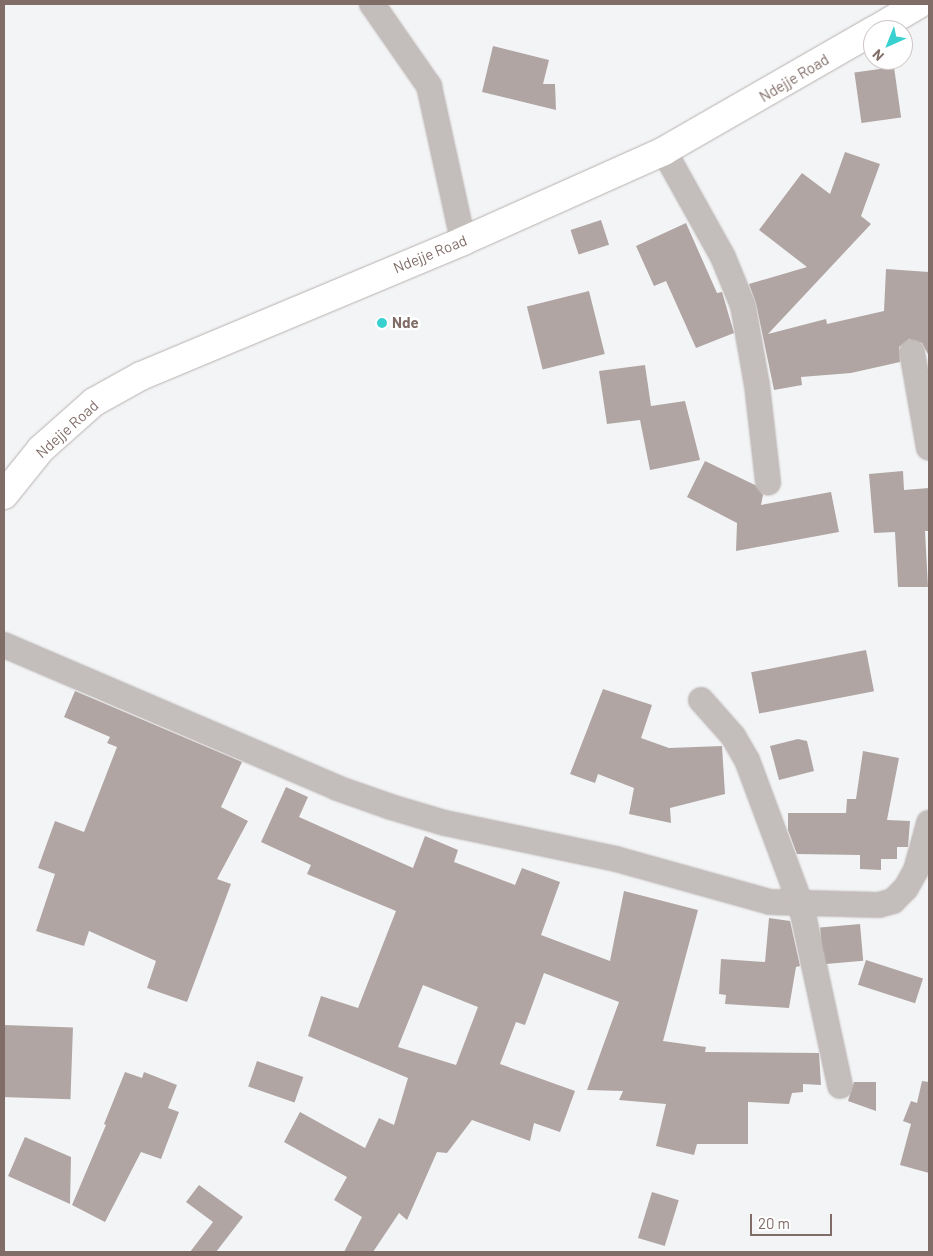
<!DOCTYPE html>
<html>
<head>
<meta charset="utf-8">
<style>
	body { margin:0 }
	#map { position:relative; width:933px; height:1256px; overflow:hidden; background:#f3f4f6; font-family:Barlow,sans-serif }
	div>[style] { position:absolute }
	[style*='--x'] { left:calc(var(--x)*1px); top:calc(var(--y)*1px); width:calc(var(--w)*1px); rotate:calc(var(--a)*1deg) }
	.building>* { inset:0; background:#b0a5a3; transform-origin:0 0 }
	.roads { filter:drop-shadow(0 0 1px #b8b0ae) drop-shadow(0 0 1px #b8b0ae) }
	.street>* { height:24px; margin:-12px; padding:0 12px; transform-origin:12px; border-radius:12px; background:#c3bdbb }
	.secondary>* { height:28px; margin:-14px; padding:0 14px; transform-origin:14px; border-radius:14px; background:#fff }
	.dots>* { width:14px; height:14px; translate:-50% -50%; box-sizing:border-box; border:2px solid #fff; border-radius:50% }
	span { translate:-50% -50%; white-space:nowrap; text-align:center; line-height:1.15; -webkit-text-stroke:5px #fff; paint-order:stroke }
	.street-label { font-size:15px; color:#816d68 }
	.poi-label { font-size:15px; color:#816d68; font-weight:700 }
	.left { translate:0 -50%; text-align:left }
	.frame { position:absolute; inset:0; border:5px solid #816d68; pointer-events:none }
	.north { position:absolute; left:863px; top:20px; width:50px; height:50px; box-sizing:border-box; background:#fff; border:1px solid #cdc5c3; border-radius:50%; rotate:224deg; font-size:14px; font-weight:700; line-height:20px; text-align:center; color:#816d68 }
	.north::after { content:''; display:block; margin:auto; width:18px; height:22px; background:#39d1d0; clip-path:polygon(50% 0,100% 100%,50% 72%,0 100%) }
	.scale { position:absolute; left:750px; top:1214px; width:82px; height:22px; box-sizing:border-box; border:2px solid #816d68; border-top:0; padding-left:6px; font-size:15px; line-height:18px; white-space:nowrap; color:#816d68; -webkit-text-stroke:4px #fff; paint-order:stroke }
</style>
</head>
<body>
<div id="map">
	<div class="building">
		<i style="clip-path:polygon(493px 46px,549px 60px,543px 84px,555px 84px,556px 110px,482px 92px)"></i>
		<i style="left:894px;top:67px;width:51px;height:40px;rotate:82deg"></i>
		<i style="clip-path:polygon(845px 152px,880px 164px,861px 216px,871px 224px,768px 334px,826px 319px,827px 324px,884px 311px,886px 269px,929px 272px,929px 356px,922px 343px,909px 339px,899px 347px,900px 362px,851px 373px,801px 377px,802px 385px,774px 390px,756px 303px,749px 284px,807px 267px,759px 230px,802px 173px,830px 194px)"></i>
		<i style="left:601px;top:220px;width:26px;height:32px;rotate:72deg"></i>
		<i style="clip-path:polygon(686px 223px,717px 293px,722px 292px,734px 333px,696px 348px,666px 281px,654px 286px,636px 246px)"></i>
		<i style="left:589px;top:291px;width:65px;height:64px;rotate:76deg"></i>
		<i style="clip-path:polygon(645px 365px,651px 406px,685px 401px,700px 460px,650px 470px,640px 420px,607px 424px,599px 371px)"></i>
		<i style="clip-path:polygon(705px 461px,755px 485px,763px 495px,761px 505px,831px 492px,839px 532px,736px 551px,737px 523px,687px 497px)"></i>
		<i style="clip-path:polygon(903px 471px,904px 490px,929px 488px,929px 531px,925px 531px,928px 587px,898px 587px,895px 532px,874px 533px,869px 474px)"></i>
		<i style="left:866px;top:650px;width:42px;height:117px;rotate:79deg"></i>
		<i style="clip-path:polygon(603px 689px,652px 705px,641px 738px,669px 748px,722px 746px,725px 794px,670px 808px,671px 823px,629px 814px,634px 788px,598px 774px,595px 783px,570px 774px)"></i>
		<i style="clip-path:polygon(75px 691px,242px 762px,221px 807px,248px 821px,217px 879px,231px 884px,187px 1002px,147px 988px,156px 961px,89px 931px,84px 946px,36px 931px,55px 874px,38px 868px,55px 821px,84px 832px,117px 747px,107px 743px,110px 737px,64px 717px)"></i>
		<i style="clip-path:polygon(798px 739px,807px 741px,814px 771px,779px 780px,770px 746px)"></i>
		<i style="clip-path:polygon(863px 751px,899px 758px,887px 820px,910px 821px,908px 847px,897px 847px,897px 859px,881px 859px,881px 870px,860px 869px,860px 855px,797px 854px,788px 830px,788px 813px,846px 813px,847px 799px,856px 799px)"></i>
		<i style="clip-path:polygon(evenodd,286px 787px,308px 797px,299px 817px,413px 868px,425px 836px,458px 850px,454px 862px,515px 885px,522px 868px,560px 882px,541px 935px,610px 961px,624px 891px,698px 910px,663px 1041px,706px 1047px,705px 1052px,819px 1053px,821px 1085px,803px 1084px,803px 1092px,792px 1093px,789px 1104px,748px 1102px,748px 1144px,697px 1144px,694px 1155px,656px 1146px,666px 1104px,619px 1100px,623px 1091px,587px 1090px,619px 1002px,544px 973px,525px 1025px,516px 1022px,500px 1064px,575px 1091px,560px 1132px,534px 1123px,530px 1141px,472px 1120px,447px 1153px,437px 1152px,407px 1220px,399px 1213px,373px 1252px,344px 1252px,362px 1217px,334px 1200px,347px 1177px,284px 1142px,300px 1112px,365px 1148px,379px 1118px,394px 1125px,408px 1078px,308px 1036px,321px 996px,358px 1008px,396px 911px,307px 874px,311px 865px,261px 842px,286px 787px,423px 985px,478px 1007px,456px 1065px,398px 1047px,423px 985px)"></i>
		<i style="clip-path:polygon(769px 918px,790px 921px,800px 966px,796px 967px,789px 1008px,725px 1004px,726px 995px,719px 994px,721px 959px,765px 962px)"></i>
		<i style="left:860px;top:924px;width:37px;height:40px;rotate:85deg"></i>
		<i style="left:866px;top:960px;width:60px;height:26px;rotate:18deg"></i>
		<i style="left:4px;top:1025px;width:69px;height:72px;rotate:2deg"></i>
		<i style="left:257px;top:1061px;width:49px;height:27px;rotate:19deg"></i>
		<i style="clip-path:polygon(125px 1072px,142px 1078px,144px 1072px,177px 1085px,168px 1108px,179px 1112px,161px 1159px,141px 1152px,105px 1222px,72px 1205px,106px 1125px,104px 1124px)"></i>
		<i style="clip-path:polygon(922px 1081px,929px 1082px,929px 1173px,900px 1165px,911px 1124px,903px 1121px,911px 1101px,917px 1103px)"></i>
		<i style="clip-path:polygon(854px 1082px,876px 1082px,876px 1111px,848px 1101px)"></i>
		<i style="clip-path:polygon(25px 1137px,71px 1157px,70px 1204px,8px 1176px)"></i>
		<i style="clip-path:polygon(199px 1185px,243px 1217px,216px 1252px,190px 1252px,213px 1222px,186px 1202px)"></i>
		<i style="left:652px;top:1192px;width:28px;height:48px;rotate:17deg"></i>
	</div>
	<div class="roads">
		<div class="street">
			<i style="--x:372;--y:4;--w:100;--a:55.2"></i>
			<i style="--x:429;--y:86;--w:159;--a:77.6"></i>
			<i style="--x:664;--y:151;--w:121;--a:60.9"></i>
			<i style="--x:723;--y:257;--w:53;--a:67.8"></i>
			<i style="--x:743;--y:306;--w:80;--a:80"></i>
			<i style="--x:757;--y:385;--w:98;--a:83.5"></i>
			<i style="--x:912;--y:352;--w:97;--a:80"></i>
			<i style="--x:4;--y:645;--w:362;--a:23.2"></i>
			<i style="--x:337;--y:788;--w:57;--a:19.4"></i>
			<i style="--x:391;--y:807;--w:56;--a:16.5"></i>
			<i style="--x:445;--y:823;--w:175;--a:11.9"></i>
			<i style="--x:616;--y:859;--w:160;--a:15.6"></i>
			<i style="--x:770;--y:902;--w:109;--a:1.6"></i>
			<i style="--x:879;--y:905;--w:15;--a:-16"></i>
			<i style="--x:893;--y:901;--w:18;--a:-45"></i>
			<i style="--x:906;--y:888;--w:21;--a:-61"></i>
			<i style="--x:916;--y:870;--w:49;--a:-74.5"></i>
			<i style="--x:701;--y:700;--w:48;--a:48.4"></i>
			<i style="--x:733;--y:736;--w:28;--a:60"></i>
			<i style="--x:747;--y:760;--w:155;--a:69.6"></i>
			<i style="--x:801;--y:905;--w:185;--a:77.8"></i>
		</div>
		<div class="secondary">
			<i style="--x:875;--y:30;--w:51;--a:-30.6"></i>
			<i style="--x:4;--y:495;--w:59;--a:-51.2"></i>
			<i style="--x:41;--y:449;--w:71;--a:-41.6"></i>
			<i style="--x:94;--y:402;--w:54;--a:-29"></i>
			<i style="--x:141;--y:376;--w:349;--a:-22.7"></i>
			<i style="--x:463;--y:241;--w:220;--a:-24.1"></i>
			<i style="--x:664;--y:151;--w:241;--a:-29.9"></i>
		</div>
	</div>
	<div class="dots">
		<i style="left:382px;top:323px;background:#39d1d0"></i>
	</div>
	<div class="street-label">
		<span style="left:794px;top:78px;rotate:-31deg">Ndejje Road</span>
		<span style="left:430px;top:254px;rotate:-22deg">Ndejje Road</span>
		<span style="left:67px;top:429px;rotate:-42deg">Ndejje Road</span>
	</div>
	<div class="poi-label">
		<span class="left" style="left:392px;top:323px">Nde</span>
	</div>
	<div class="frame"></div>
	<div class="north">N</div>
	<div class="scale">20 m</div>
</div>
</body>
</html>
